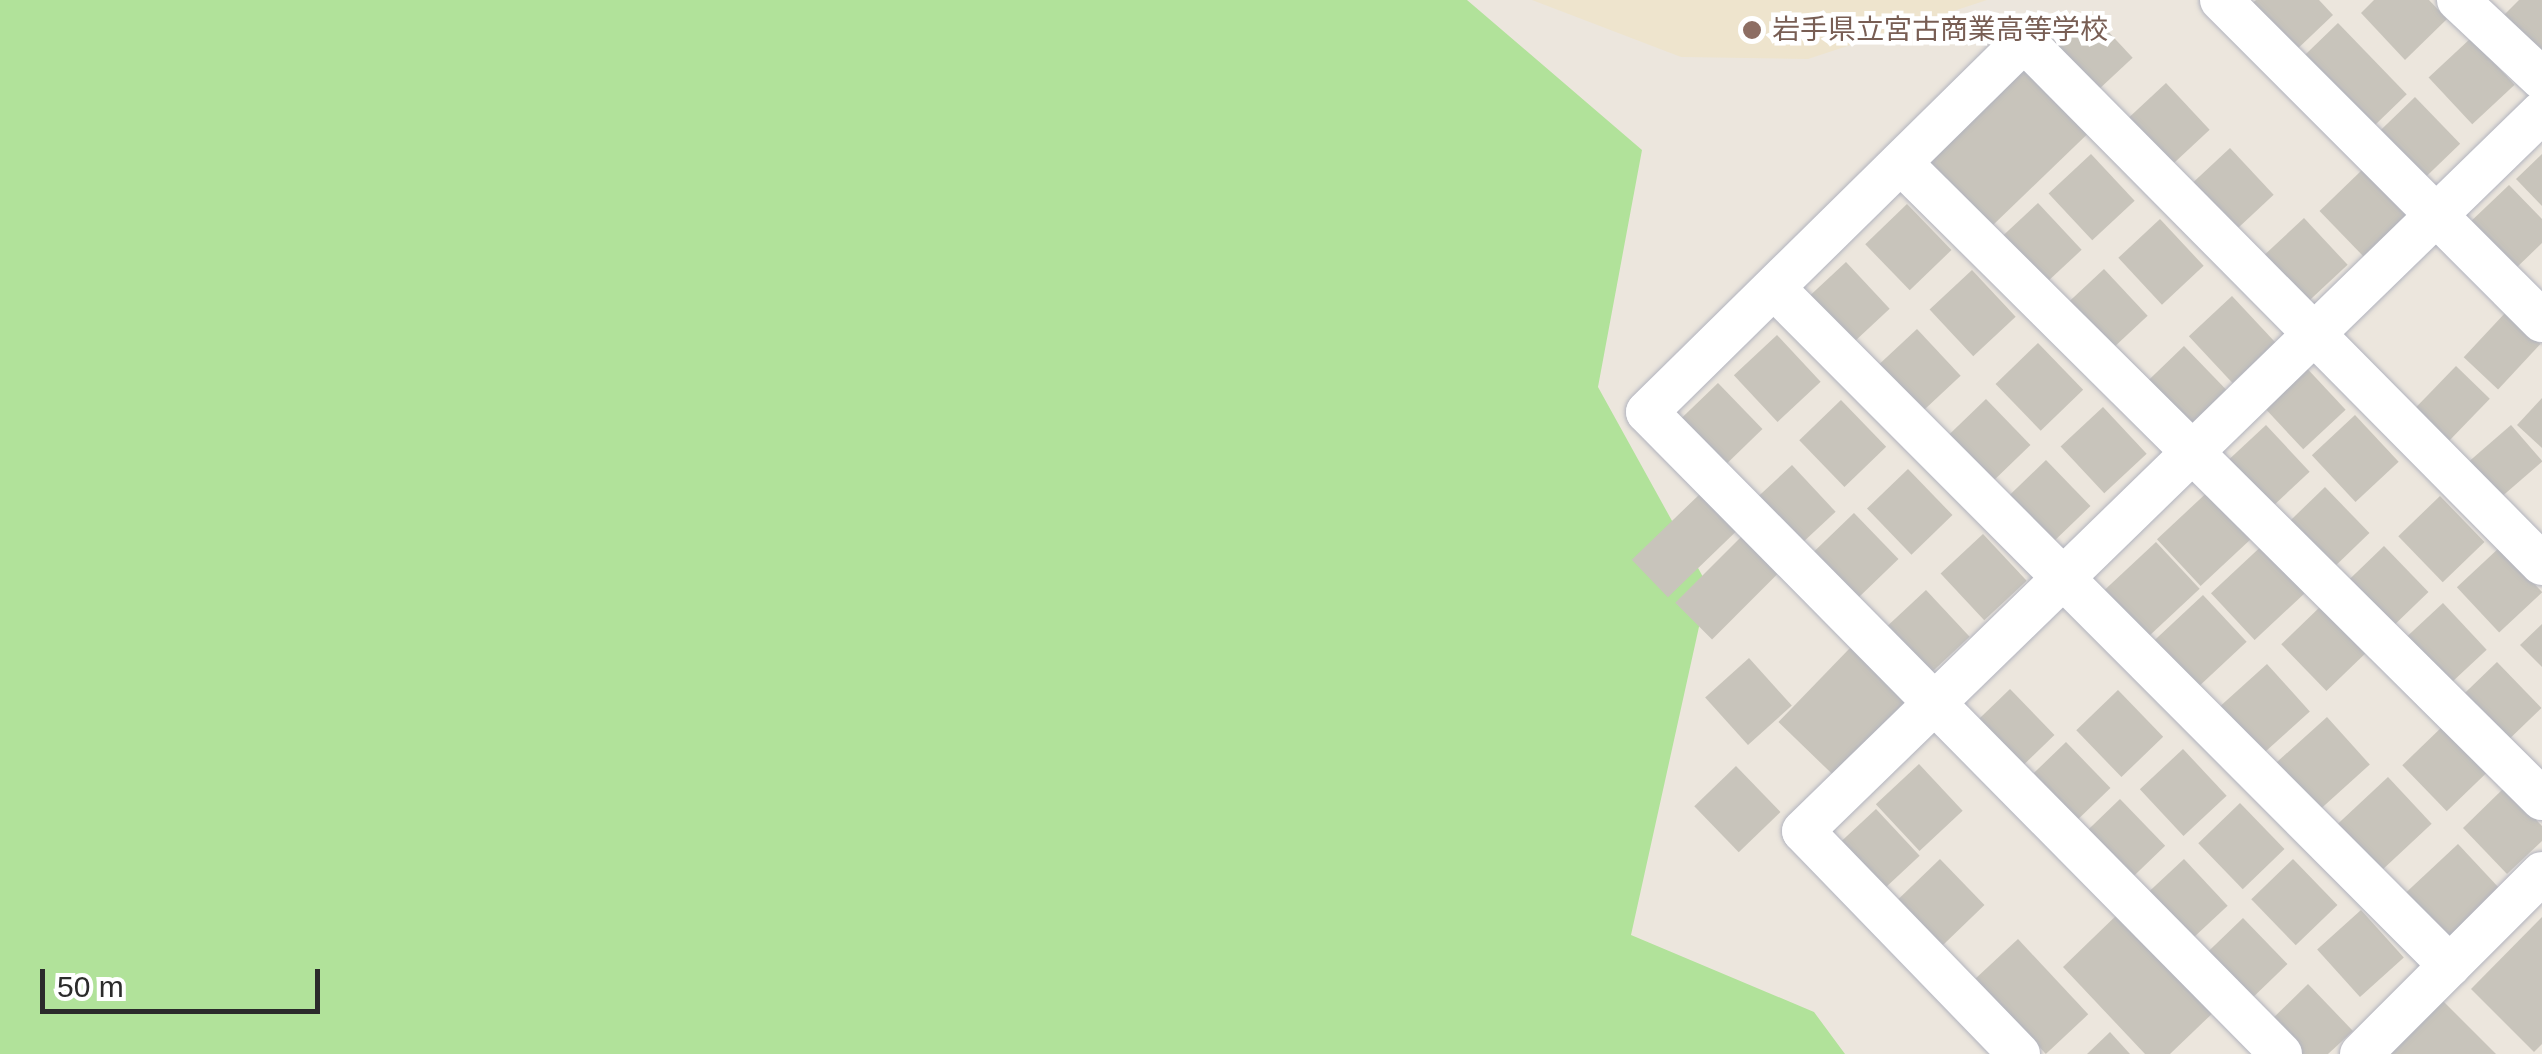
<!DOCTYPE html>
<html>
<head>
<meta charset="utf-8">
<style>
	body { margin:0 }
	#map { position:relative; width:2542px; height:1054px; overflow:hidden; background:#ece6dd; font-family:Arial,"Noto Sans JP",sans-serif }
	div>[style] { position:absolute }
	[style*='--x'] { left:calc(var(--x)*1px); top:calc(var(--y)*1px); width:calc(var(--w)*1px); rotate:calc(var(--a)*1deg) }
	.education>* { inset:0; background:#eee4cd }
	.green>* { inset:0; background:#b1e29a }
	.building>* { inset:0; background:#c8c4bb; transform-origin:0 0 }
	.roads { filter:drop-shadow(0 0 2px #b1b3be) drop-shadow(0 0 2px #b1b3be) }
	.minor>* { height:42px; margin:-21px; padding:0 21px; transform-origin:21px; border-radius:21px; background:#fff }
	.dots>* { width:28px; height:28px; translate:-50% -50%; box-sizing:border-box; border:5px solid #fff; border-radius:50% }
	span { translate:-50% -50%; white-space:nowrap; text-align:center; line-height:1.15; -webkit-text-stroke:9px #fff; paint-order:stroke }
	.education-label { font-size:28px; color:#785e54 }
	.left { translate:0 -50%; text-align:left }
	.scale { position:absolute; left:40px; top:969px; width:280px; height:45px; box-sizing:border-box; border:5px solid #2b2b2b; border-top:0; padding-left:12px; font-size:30px; line-height:35px; white-space:nowrap; color:#2b2b2b; -webkit-text-stroke:8px #fff; paint-order:stroke }
</style>
</head>
<body>
<div id="map">
	<div class="education">
		<i style="clip-path:polygon(1532px 0,1987px 0,1808px 59px,1681px 57px)"></i>
	</div>
	<div class="green">
		<i style="clip-path:polygon(0 0,1467px 0,1642px 150px,1598px 387px,1708px 586px,1631px 935px,1814px 1012px,1845px 1054px,0 1054px)"></i>
	</div>
	<div class="building">
		<i style="clip-path:polygon(2256px 0,2319px 0,2333px 15px,2291px 55px,2247px 8px)"></i>
		<i style="clip-path:polygon(2374px 0,2429px 0,2447px 19px,2405px 60px,2361px 13px)"></i>
		<i style="clip-path:polygon(2519px 0,2542px 0,2542px 66px,2498px 21px)"></i>
		<i style="left:2089px;top:11px;width:64px;height:59px;rotate:47deg"></i>
		<i style="left:2338px;top:23px;width:99px;height:60px;rotate:46deg"></i>
		<i style="left:2471px;top:38px;width:64px;height:58px;rotate:47deg"></i>
		<i style="left:2027px;top:63px;width:93px;height:145px;rotate:46deg"></i>
		<i style="left:2166px;top:83px;width:64px;height:58px;rotate:47deg"></i>
		<i style="left:2415px;top:97px;width:65px;height:58px;rotate:46deg"></i>
		<i style="left:2230px;top:148px;width:64px;height:59px;rotate:47deg"></i>
		<i style="left:2091px;top:154px;width:64px;height:58px;rotate:47deg"></i>
		<i style="clip-path:polygon(2542px 154px,2542px 206px,2516px 179px)"></i>
		<i style="left:2362px;top:170px;width:64px;height:59px;rotate:46deg"></i>
		<i style="clip-path:polygon(2509px 185px,2542px 219px,2542px 243px,2512px 272px,2467px 225px)"></i>
		<i style="left:2038px;top:203px;width:64px;height:58px;rotate:47deg"></i>
		<i style="left:1907px;top:204px;width:64px;height:58px;rotate:46deg"></i>
		<i style="left:2304px;top:218px;width:64px;height:59px;rotate:47deg"></i>
		<i style="left:2160px;top:219px;width:64px;height:57px;rotate:47deg"></i>
		<i style="left:1846px;top:262px;width:64px;height:58px;rotate:47deg"></i>
		<i style="left:2104px;top:269px;width:64px;height:59px;rotate:47deg"></i>
		<i style="left:1972px;top:270px;width:64px;height:58px;rotate:47deg"></i>
		<i style="left:2232px;top:296px;width:64px;height:59px;rotate:47deg"></i>
		<i style="left:2506px;top:312px;width:47px;height:62px;rotate:43deg"></i>
		<i style="left:1917px;top:329px;width:64px;height:59px;rotate:47deg"></i>
		<i style="left:1777px;top:335px;width:64px;height:59px;rotate:47deg"></i>
		<i style="left:2038px;top:343px;width:65px;height:59px;rotate:46deg"></i>
		<i style="left:2184px;top:346px;width:65px;height:58px;rotate:46deg"></i>
		<i style="left:2302px;top:363px;width:64px;height:58px;rotate:47deg"></i>
		<i style="left:2456px;top:366px;width:47px;height:63px;rotate:44deg"></i>
		<i style="left:1718px;top:383px;width:64px;height:57px;rotate:46deg"></i>
		<i style="clip-path:polygon(2542px 398px,2542px 448px,2517px 425px)"></i>
		<i style="left:1986px;top:399px;width:64px;height:58px;rotate:46deg"></i>
		<i style="left:1841px;top:400px;width:65px;height:58px;rotate:46deg"></i>
		<i style="left:2103px;top:407px;width:64px;height:58px;rotate:47deg"></i>
		<i style="left:2355px;top:415px;width:64px;height:59px;rotate:47deg"></i>
		<i style="left:2266px;top:425px;width:64px;height:58px;rotate:47deg"></i>
		<i style="left:2511px;top:425px;width:48px;height:63px;rotate:49deg"></i>
		<i style="left:2046px;top:460px;width:64px;height:58px;rotate:46deg"></i>
		<i style="left:1792px;top:465px;width:64px;height:58px;rotate:47deg"></i>
		<i style="left:1908px;top:469px;width:64px;height:57px;rotate:46deg"></i>
		<i style="left:2214px;top:486px;width:64px;height:78px;rotate:47deg"></i>
		<i style="left:2325px;top:487px;width:64px;height:58px;rotate:46deg"></i>
		<i style="left:1703px;top:491px;width:52px;height:99px;rotate:46deg"></i>
		<i style="left:2440px;top:496px;width:64px;height:58px;rotate:46deg"></i>
		<i style="left:1854px;top:513px;width:64px;height:58px;rotate:46deg"></i>
		<i style="left:1746px;top:532px;width:52px;height:100px;rotate:45deg"></i>
		<i style="left:1983px;top:534px;width:64px;height:58px;rotate:47deg"></i>
		<i style="left:2268px;top:540px;width:64px;height:78px;rotate:47deg"></i>
		<i style="left:2156px;top:542px;width:64px;height:78px;rotate:47deg"></i>
		<i style="left:2384px;top:546px;width:64px;height:58px;rotate:46deg"></i>
		<i style="left:2500px;top:547px;width:62px;height:59px;rotate:47deg"></i>
		<i style="left:1926px;top:590px;width:64px;height:59px;rotate:47deg"></i>
		<i style="left:2203px;top:595px;width:64px;height:78px;rotate:47deg"></i>
		<i style="left:2443px;top:603px;width:64px;height:58px;rotate:47deg"></i>
		<i style="left:2323px;top:604px;width:65px;height:58px;rotate:46deg"></i>
		<i style="clip-path:polygon(2542px 624px,2542px 667px,2520px 645px)"></i>
		<i style="left:1850px;top:648px;width:77px;height:103px;rotate:44deg"></i>
		<i style="left:1749px;top:658px;width:64px;height:59px;rotate:48deg"></i>
		<i style="left:2497px;top:662px;width:64px;height:58px;rotate:46deg"></i>
		<i style="left:2267px;top:664px;width:64px;height:78px;rotate:48deg"></i>
		<i style="left:2010px;top:689px;width:64px;height:58px;rotate:46deg"></i>
		<i style="left:2118px;top:690px;width:65px;height:58px;rotate:46deg"></i>
		<i style="left:2327px;top:717px;width:64px;height:79px;rotate:48deg"></i>
		<i style="left:2444px;top:725px;width:64px;height:58px;rotate:46deg"></i>
		<i style="left:2066px;top:742px;width:64px;height:58px;rotate:46deg"></i>
		<i style="left:2183px;top:749px;width:64px;height:59px;rotate:47deg"></i>
		<i style="left:1919px;top:764px;width:64px;height:59px;rotate:47deg"></i>
		<i style="left:1736px;top:766px;width:64px;height:58px;rotate:46deg"></i>
		<i style="left:2388px;top:777px;width:64px;height:78px;rotate:47deg"></i>
		<i style="clip-path:polygon(2505px 787px,2542px 826px,2542px 841px,2507px 874px,2463px 828px)"></i>
		<i style="left:2120px;top:799px;width:65px;height:58px;rotate:46deg"></i>
		<i style="left:2240px;top:803px;width:64px;height:58px;rotate:46deg"></i>
		<i style="left:1876px;top:809px;width:64px;height:58px;rotate:47deg"></i>
		<i style="left:2458px;top:844px;width:64px;height:78px;rotate:47deg"></i>
		<i style="left:1940px;top:859px;width:64px;height:58px;rotate:46deg"></i>
		<i style="left:2184px;top:859px;width:64px;height:58px;rotate:47deg"></i>
		<i style="left:2293px;top:859px;width:64px;height:58px;rotate:46deg"></i>
		<i style="clip-path:polygon(2123px 909px,2218px 1008px,2170px 1054px,2145px 1054px,2063px 967px)"></i>
		<i style="left:2361px;top:910px;width:64px;height:59px;rotate:48deg"></i>
		<i style="clip-path:polygon(2542px 917px,2542px 1044px,2534px 1052px,2471px 989px)"></i>
		<i style="left:2243px;top:918px;width:64px;height:58px;rotate:46deg"></i>
		<i style="left:2018px;top:939px;width:103px;height:58px;rotate:47deg"></i>
		<i style="clip-path:polygon(2308px 984px,2353px 1031px,2328px 1054px,2294px 1054px,2266px 1025px)"></i>
		<i style="clip-path:polygon(2443px 1001px,2496px 1054px,2390px 1054px)"></i>
		<i style="clip-path:polygon(2110px 1032px,2130px 1054px,2087px 1054px)"></i>
	</div>
	<div class="roads">
		<div class="minor">
			<i style="--x:2221;--y:0;--w:454;--a:45"></i>
			<i style="--x:2458;--y:0;--w:115;--a:43.2"></i>
			<i style="--x:1901;--y:163;--w:903;--a:44.78"></i>
			<i style="--x:1774;--y:288;--w:957;--a:45.08"></i>
			<i style="--x:2019;--y:1054;--w:310;--a:-134.1"></i>
			<i style="--x:1803;--y:831;--w:1031;--a:-44.21"></i>
			<i style="--x:2281;--y:1054;--w:902;--a:-134.64"></i>
			<i style="--x:1647;--y:412;--w:529;--a:-44.54"></i>
			<i style="--x:2024;--y:41;--w:736;--a:45.28"></i>
			<i style="--x:2361;--y:1054;--w:256;--a:-45"></i>
		</div>
	</div>
	<div class="dots">
		<i style="left:1752px;top:30px;background:#8d6e63"></i>
	</div>
	<div class="education-label">
		<span class="left" style="left:1772px;top:30px">岩手県立宮古商業高等学校</span>
	</div>
	<div class="scale">50 m</div>
</div>
</body>
</html>
